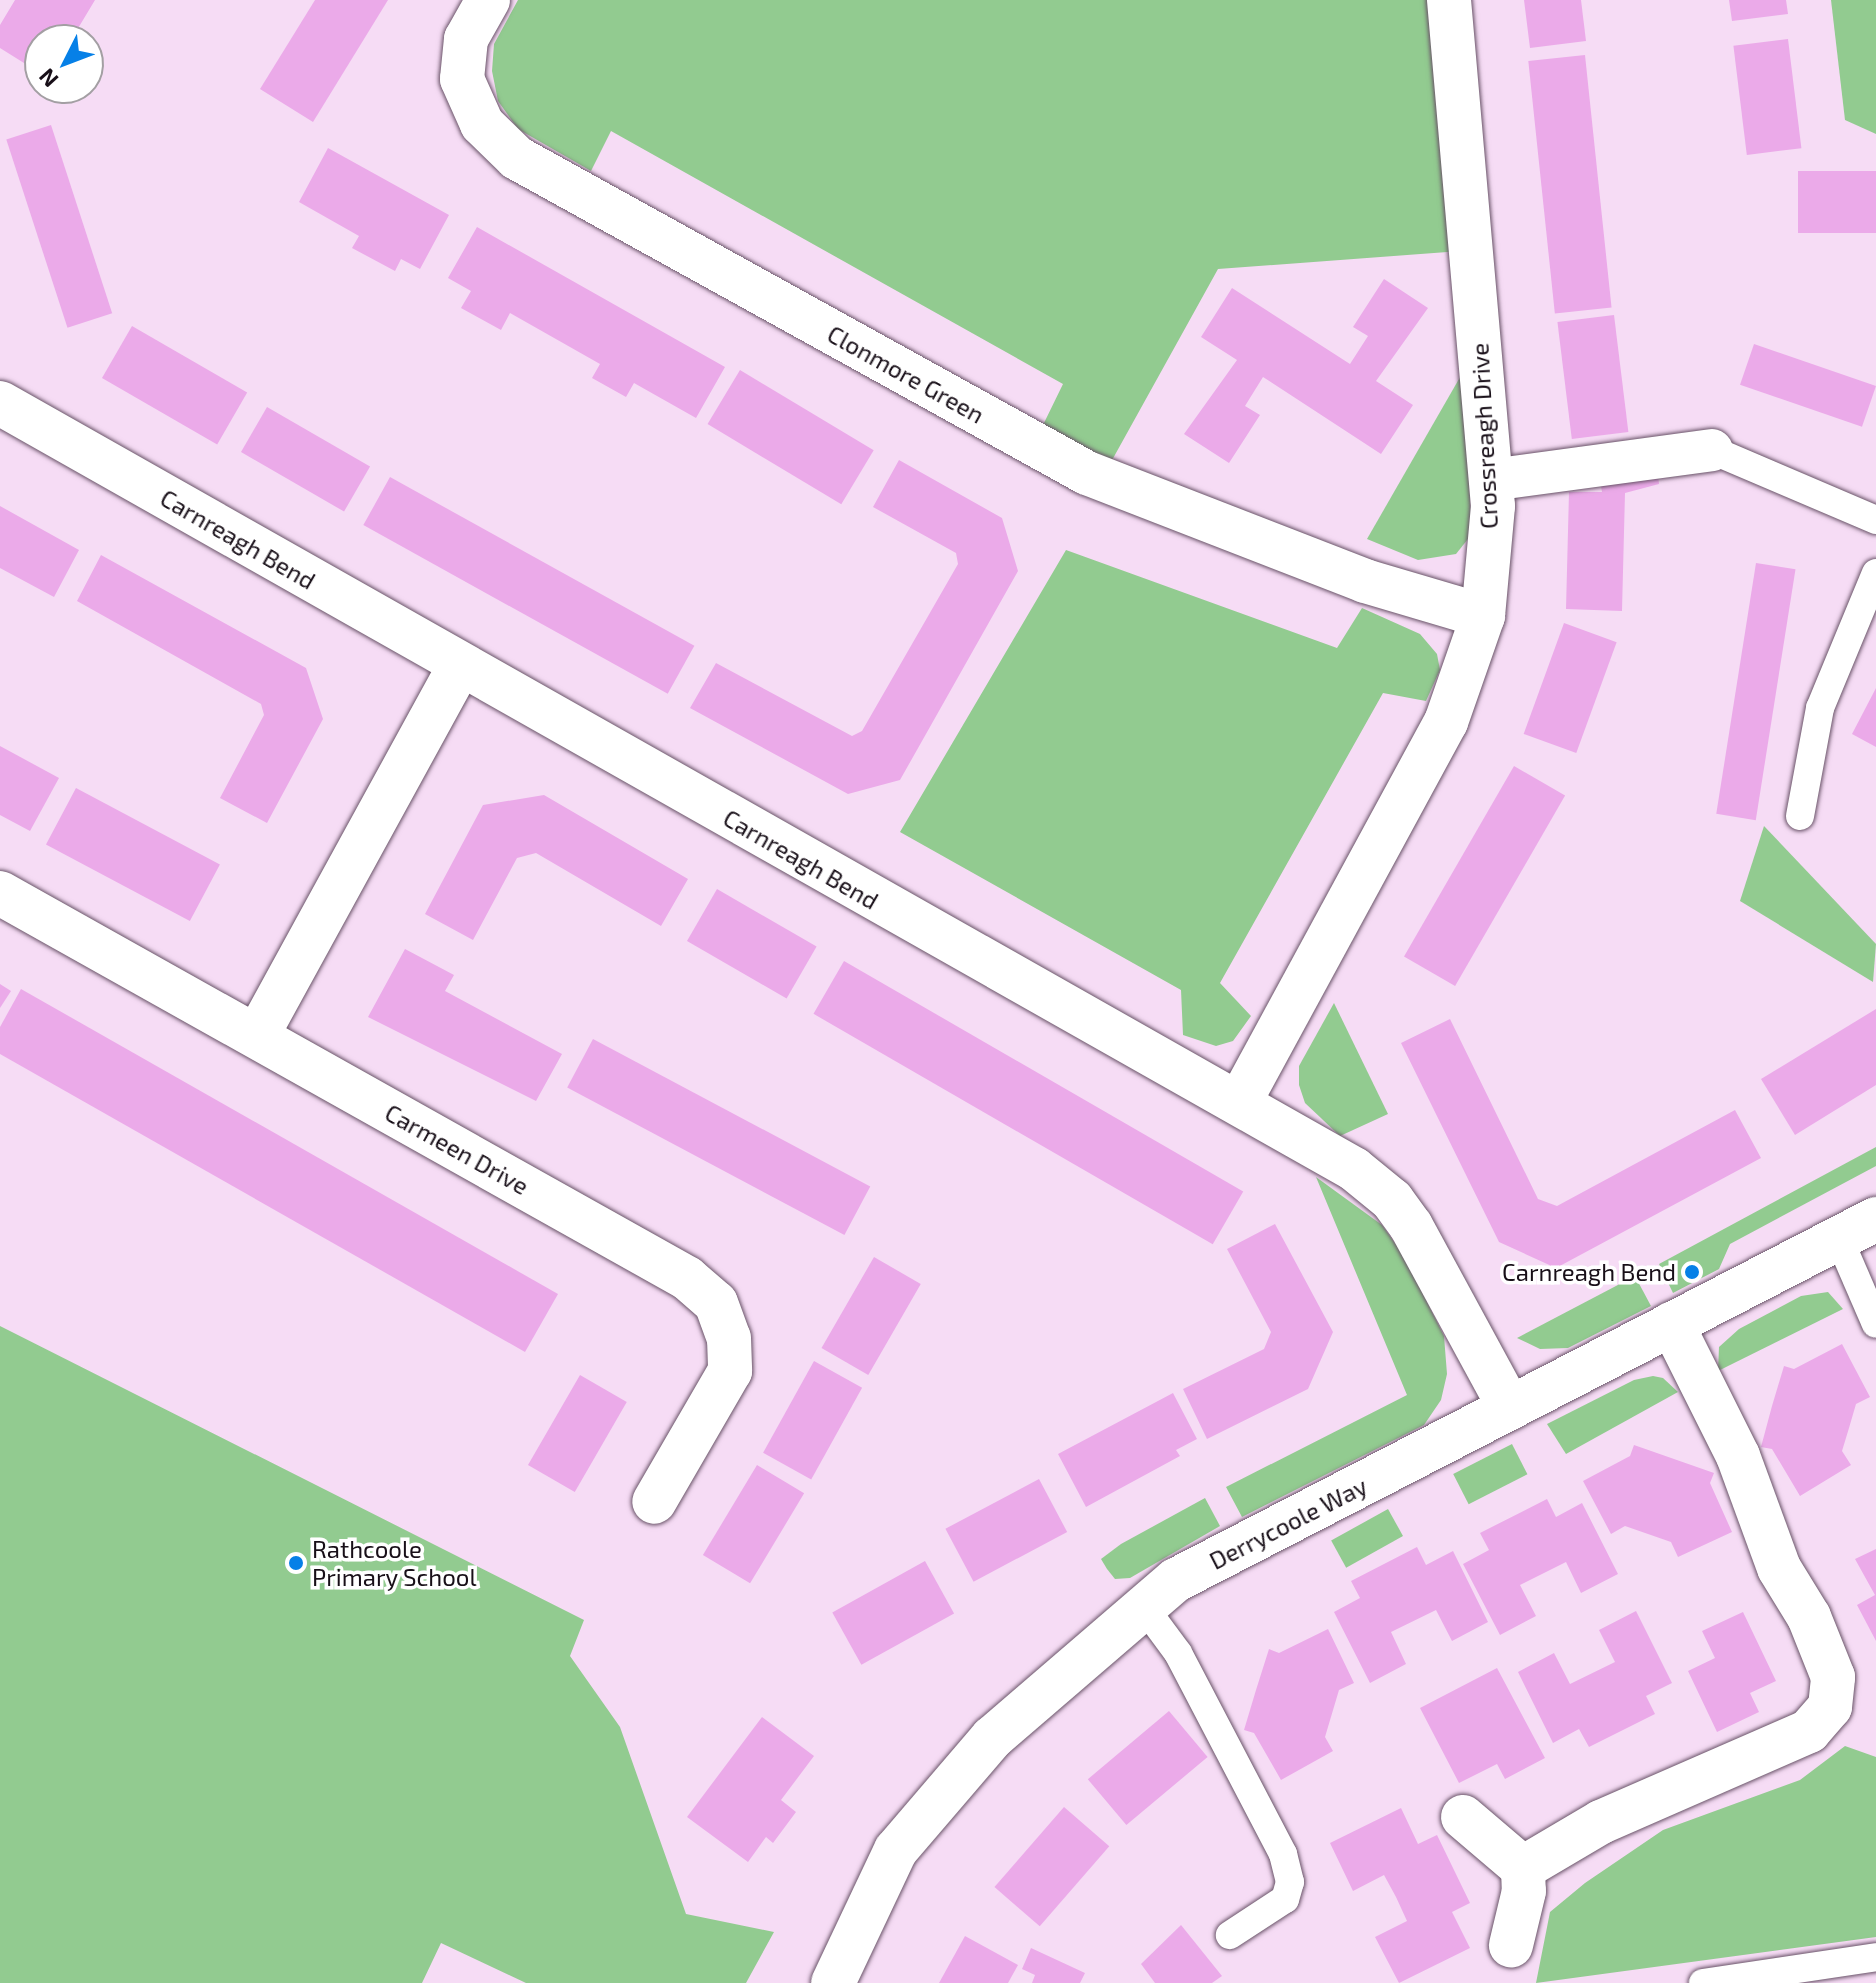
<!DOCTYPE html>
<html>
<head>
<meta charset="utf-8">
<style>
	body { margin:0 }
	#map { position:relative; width:1876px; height:1983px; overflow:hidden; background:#f6dcf5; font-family:"Exo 2",sans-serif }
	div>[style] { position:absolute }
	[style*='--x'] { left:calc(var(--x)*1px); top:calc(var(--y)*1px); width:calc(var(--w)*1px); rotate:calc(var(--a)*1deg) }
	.green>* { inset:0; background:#92cb90; transform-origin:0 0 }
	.building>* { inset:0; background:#ebaae9; transform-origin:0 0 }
	.roads { filter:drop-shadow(0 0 2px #695368) drop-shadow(0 0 2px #695368) }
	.service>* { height:28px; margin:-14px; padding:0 14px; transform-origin:14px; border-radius:14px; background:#fff }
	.pedestrian>* { height:42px; margin:-21px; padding:0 21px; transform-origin:21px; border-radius:21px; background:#fff }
	.minor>* { height:44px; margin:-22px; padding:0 22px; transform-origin:22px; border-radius:22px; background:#fff }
	.dots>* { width:22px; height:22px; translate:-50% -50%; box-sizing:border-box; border:4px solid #fff; border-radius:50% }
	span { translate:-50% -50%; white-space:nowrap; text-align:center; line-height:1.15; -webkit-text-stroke:7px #fff; paint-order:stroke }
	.street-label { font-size:24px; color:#180f18 }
	.poi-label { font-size:24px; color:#180f18 }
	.right { translate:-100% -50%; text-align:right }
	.left { translate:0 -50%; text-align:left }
	.north { position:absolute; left:24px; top:24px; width:80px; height:80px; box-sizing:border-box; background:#fff; border:2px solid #a39fa3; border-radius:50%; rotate:228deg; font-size:22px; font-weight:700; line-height:32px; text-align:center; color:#180f18 }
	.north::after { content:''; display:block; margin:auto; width:28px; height:36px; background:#0680e7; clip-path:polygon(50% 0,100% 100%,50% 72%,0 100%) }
</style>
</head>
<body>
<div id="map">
	<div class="green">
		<i style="clip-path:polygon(518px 0,1436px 0,1461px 251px,1218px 269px,1111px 462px,1043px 425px,1063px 384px,611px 131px,591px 171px,518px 129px,498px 101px,492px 71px,494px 44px)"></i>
		<i style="clip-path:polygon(1831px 0,1876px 0,1876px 134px,1845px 120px)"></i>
		<i style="clip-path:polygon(1463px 372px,1472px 534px,1456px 554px,1418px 560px,1367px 539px)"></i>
		<i style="clip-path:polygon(1066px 550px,1337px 648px,1362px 608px,1420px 634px,1437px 654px,1440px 670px,1426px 701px,1383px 693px,1220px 983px,1251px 1016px,1233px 1041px,1216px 1046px,1183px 1035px,1181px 990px,900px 832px)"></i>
		<i style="clip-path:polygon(1764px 826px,1876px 944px,1873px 982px,1740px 901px)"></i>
		<i style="clip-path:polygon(1334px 1003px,1388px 1114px,1340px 1136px,1305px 1103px,1299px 1085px,1299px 1066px)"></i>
		<i style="clip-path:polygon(1876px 1147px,1876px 1166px,1730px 1244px,1719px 1269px,1673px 1293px,1659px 1264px)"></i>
		<i style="clip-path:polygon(1316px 1177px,1382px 1225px,1404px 1256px,1444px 1336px,1447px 1374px,1441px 1400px,1424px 1425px,1242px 1517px,1226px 1487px,1407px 1395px)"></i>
		<i style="clip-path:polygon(1635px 1276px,1651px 1306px,1568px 1348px,1540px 1349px,1517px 1338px)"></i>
		<i style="clip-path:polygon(1828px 1292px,1843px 1309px,1718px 1371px,1719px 1347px,1739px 1329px,1801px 1296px)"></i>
		<i style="clip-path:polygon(0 1326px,584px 1620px,570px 1656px,620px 1727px,686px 1914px,774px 1932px,746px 1983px,526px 1983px,441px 1943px,422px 1983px,0 1983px)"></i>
		<i style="clip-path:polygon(1653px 1376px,1663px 1378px,1678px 1392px,1566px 1454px,1547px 1424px,1634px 1380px)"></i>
		<i style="left:1512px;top:1444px;width:34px;height:66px;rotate:63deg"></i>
		<i style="clip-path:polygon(1205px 1498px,1220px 1526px,1130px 1578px,1115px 1579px,1107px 1569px,1101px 1559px,1121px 1544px)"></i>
		<i style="left:1388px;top:1509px;width:31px;height:65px;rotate:61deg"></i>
		<i style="clip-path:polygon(1845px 1746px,1876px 1757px,1876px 1937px,1536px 1983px,1550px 1912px,1585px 1883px,1663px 1830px,1800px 1780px)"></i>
	</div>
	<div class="building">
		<i style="clip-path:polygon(15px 0,95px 0,71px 40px,40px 40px,40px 73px,0 48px,0 25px)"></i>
		<i style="clip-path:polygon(315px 0,388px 0,313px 122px,260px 89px)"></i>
		<i style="clip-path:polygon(1524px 0,1581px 0,1586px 41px,1530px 48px)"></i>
		<i style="clip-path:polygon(1729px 0,1786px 0,1788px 14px,1732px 21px)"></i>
		<i style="left:1788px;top:39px;width:110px;height:55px;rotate:83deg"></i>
		<i style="left:1585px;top:55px;width:254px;height:57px;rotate:84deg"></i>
		<i style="left:51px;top:125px;width:198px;height:47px;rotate:72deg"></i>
		<i style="clip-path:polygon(328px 148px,449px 215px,420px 269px,401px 259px,395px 271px,352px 248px,359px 236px,299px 202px)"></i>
		<i style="left:1876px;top:171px;width:62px;height:78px;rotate:90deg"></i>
		<i style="clip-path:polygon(477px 227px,725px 367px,696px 418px,634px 383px,626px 397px,592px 378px,600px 364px,510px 313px,501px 330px,461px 308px,471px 291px,448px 278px)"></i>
		<i style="clip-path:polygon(1384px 279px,1428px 308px,1376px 381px,1413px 405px,1381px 454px,1263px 377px,1245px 406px,1260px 415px,1229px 463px,1184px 434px,1237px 360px,1201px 337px,1232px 288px,1350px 364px,1368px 336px,1353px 327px)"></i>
		<i style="left:1614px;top:315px;width:118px;height:57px;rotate:83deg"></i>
		<i style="left:132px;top:326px;width:133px;height:60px;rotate:30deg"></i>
		<i style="left:1754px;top:344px;width:129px;height:43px;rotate:19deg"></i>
		<i style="left:740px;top:370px;width:156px;height:63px;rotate:31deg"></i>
		<i style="left:267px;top:407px;width:119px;height:52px;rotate:30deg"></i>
		<i style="clip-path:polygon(899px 460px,1002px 518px,1018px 571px,900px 780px,848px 794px,690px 708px,716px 663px,852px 736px,862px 731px,958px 564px,956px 553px,873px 507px)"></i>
		<i style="clip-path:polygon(1657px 466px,1659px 484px,1625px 493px,1622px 611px,1566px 609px,1569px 492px,1602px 492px,1599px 475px)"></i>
		<i style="left:390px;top:477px;width:348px;height:55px;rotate:29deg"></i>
		<i style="clip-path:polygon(0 506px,79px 550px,54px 597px,0 568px)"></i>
		<i style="clip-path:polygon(101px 555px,306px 668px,323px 719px,267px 823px,220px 798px,264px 715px,261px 704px,77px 601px)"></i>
		<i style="left:1756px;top:563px;width:40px;height:254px;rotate:9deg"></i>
		<i style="left:1564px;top:623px;width:56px;height:118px;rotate:20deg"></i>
		<i style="clip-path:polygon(1876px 688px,1876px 747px,1852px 734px)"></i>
		<i style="clip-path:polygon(0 746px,59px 778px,30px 831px,0 815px)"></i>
		<i style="left:1514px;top:766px;width:59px;height:220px;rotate:30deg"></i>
		<i style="left:76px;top:788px;width:163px;height:64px;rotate:28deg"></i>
		<i style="clip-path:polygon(544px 795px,688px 879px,661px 926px,536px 853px,517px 858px,473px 940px,425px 914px,483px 805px)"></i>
		<i style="left:717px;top:889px;width:115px;height:60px;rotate:30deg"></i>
		<i style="clip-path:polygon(405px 949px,454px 975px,445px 991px,562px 1054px,536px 1101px,368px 1017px)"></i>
		<i style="left:844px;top:961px;width:461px;height:61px;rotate:30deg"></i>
		<i style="clip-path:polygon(0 984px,11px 991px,0 1008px)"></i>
		<i style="clip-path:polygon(21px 989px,558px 1294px,525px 1352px,0 1054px,0 1027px)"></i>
		<i style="clip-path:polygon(1876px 1009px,1876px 1085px,1795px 1135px,1761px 1079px)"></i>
		<i style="clip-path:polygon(1450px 1019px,1538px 1199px,1557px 1206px,1735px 1110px,1761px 1158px,1556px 1268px,1499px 1242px,1401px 1043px)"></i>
		<i style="left:593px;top:1039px;width:314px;height:55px;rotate:28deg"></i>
		<i style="clip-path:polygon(1275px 1224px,1333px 1332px,1308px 1389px,1207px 1439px,1183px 1389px,1264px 1349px,1271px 1332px,1227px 1249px)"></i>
		<i style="left:874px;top:1257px;width:54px;height:105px;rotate:30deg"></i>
		<i style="clip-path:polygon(1842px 1344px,1870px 1397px,1856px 1404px,1849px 1428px,1842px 1451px,1851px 1465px,1800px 1496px,1772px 1449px,1761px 1447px,1772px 1406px,1784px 1366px,1794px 1369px)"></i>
		<i style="left:814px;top:1361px;width:55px;height:105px;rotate:29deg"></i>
		<i style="left:580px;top:1375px;width:54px;height:104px;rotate:30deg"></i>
		<i style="clip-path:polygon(1173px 1393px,1197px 1439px,1176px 1450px,1180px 1456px,1086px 1507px,1058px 1454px)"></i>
		<i style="clip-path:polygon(1634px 1445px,1714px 1473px,1710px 1483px,1732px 1532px,1678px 1557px,1671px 1542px,1625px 1526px,1611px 1534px,1583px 1481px,1630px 1456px)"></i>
		<i style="left:757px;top:1465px;width:55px;height:105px;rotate:31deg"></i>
		<i style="left:1039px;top:1479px;width:60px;height:106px;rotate:62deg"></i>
		<i style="clip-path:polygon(1547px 1499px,1556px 1517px,1582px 1503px,1618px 1574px,1581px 1593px,1566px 1562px,1520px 1585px,1536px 1616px,1500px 1635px,1463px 1564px,1489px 1550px,1480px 1533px)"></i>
		<i style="clip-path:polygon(1417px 1547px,1426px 1565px,1453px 1551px,1488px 1622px,1452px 1641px,1436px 1610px,1391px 1632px,1406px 1664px,1370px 1683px,1334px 1612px,1360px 1598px,1351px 1581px)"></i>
		<i style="clip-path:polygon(1876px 1549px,1876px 1641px,1857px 1605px,1875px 1595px,1855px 1559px)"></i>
		<i style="left:925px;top:1561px;width:60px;height:106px;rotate:61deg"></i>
		<i style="clip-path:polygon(1636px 1611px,1672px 1683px,1646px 1696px,1655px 1714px,1589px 1747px,1579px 1729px,1553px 1743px,1518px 1672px,1554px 1653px,1570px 1684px,1615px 1662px,1599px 1630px)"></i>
		<i style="clip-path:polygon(1743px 1612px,1776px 1681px,1750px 1693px,1759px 1712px,1717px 1732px,1688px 1671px,1715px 1658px,1702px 1631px)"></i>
		<i style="clip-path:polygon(1328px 1629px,1354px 1683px,1339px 1690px,1325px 1737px,1333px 1751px,1281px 1780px,1254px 1733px,1244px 1730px,1256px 1690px,1269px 1649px,1279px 1653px)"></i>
		<i style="clip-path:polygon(1497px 1668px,1545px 1758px,1505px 1779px,1497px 1764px,1459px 1783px,1420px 1708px)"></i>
		<i style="left:1169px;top:1711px;width:60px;height:106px;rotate:50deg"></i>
		<i style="clip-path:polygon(762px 1717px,814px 1756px,781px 1800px,796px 1812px,773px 1843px,766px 1837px,748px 1862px,687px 1817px)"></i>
		<i style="left:1064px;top:1807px;width:60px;height:106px;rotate:41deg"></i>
		<i style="clip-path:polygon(1401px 1808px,1418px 1844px,1437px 1835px,1470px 1903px,1452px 1912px,1470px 1948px,1399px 1983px,1375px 1937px,1407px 1921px,1396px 1897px,1384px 1875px,1353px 1891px,1330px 1843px)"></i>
		<i style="clip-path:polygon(1181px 1925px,1222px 1976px,1212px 1983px,1155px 1983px,1141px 1964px)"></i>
		<i style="clip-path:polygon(965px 1936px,1018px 1965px,1008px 1983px,939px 1983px)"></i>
		<i style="clip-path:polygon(1031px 1948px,1085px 1973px,1080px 1983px,1032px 1983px,1035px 1975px,1022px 1969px)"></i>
	</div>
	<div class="roads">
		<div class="service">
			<i style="--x:1712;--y:450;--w:178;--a:23.1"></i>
			<i style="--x:1800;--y:816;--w:110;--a:-79.5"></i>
			<i style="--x:1820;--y:708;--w:146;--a:-67.5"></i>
			<i style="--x:1840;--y:1241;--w:90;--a:66.6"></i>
			<i style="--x:1144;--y:1607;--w:57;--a:53.5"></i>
			<i style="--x:1178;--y:1653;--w:227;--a:62.4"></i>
			<i style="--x:1283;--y:1854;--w:29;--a:76"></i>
			<i style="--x:1290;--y:1882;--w:18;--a:106"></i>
			<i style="--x:1285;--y:1899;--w:66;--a:146.8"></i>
			<i style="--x:1703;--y:1983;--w:175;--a:-8.5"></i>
		</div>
		<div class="pedestrian">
			<i style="--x:1491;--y:480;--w:223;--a:-7.7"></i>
		</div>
		<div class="minor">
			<i style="--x:488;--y:0;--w:45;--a:119.4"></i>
			<i style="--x:466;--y:39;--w:40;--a:95.7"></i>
			<i style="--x:462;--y:79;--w:49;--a:66"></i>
			<i style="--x:482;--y:124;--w:49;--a:44.2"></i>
			<i style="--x:517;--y:158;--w:651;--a:28.93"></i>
			<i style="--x:1087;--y:473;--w:298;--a:21.2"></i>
			<i style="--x:1365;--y:581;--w:123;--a:16.5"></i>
			<i style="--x:0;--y:403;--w:1556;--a:29.5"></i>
			<i style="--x:1354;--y:1169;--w:49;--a:39.2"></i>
			<i style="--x:1392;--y:1200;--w:32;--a:54"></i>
			<i style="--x:1411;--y:1226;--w:207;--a:61.5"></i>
			<i style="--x:0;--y:893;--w:788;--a:29.27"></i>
			<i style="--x:687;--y:1278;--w:38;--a:41"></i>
			<i style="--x:716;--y:1303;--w:37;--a:70"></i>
			<i style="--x:729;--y:1338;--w:33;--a:88"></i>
			<i style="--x:730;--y:1371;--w:151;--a:120.1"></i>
			<i style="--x:257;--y:1036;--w:423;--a:-61.3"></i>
			<i style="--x:1239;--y:1103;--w:434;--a:-61.5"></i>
			<i style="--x:1446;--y:722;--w:112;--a:-70.8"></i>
			<i style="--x:1483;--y:616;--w:110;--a:-84.8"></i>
			<i style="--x:1493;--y:506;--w:508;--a:-94.97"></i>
			<i style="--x:1463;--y:1817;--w:79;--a:40.4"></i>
			<i style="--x:1523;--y:1868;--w:23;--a:88"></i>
			<i style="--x:1524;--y:1891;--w:56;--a:103.5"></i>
			<i style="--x:1523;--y:1868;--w:91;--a:-30.5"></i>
			<i style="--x:1601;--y:1822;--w:227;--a:-23.6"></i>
			<i style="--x:1809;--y:1731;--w:32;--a:-49"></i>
			<i style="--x:1830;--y:1707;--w:30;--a:-84"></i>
			<i style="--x:1833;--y:1677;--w:65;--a:-111.8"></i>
			<i style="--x:1809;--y:1617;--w:57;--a:-121.5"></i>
			<i style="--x:1779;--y:1568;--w:119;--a:-110.1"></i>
			<i style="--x:1738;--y:1456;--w:148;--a:-116.6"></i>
			<i style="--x:833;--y:1983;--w:147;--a:-64.7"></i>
			<i style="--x:896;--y:1850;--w:148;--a:-49.4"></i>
			<i style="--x:992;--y:1738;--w:243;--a:-40.7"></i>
			<i style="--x:1176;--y:1580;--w:788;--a:-27.28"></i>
		</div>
	</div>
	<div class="dots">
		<i style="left:1692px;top:1272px;background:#0680e7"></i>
		<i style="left:296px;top:1563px;background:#0680e7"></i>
	</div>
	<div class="street-label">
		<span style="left:906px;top:374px;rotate:29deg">Clonmore Green</span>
		<span style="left:1484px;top:436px;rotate:-93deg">Crossreagh Drive</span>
		<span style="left:238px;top:539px;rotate:30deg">Carnreagh Bend</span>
		<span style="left:801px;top:859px;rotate:30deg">Carnreagh Bend</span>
		<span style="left:457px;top:1149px;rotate:29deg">Carmeen Drive</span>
		<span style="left:1288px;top:1523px;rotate:-27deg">Derrycoole Way</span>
	</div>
	<div class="poi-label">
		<span class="right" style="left:1676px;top:1272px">Carnreagh Bend</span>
		<span class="left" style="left:312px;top:1563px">Rathcoole<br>Primary School</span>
	</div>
	<div class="north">N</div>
</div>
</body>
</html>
